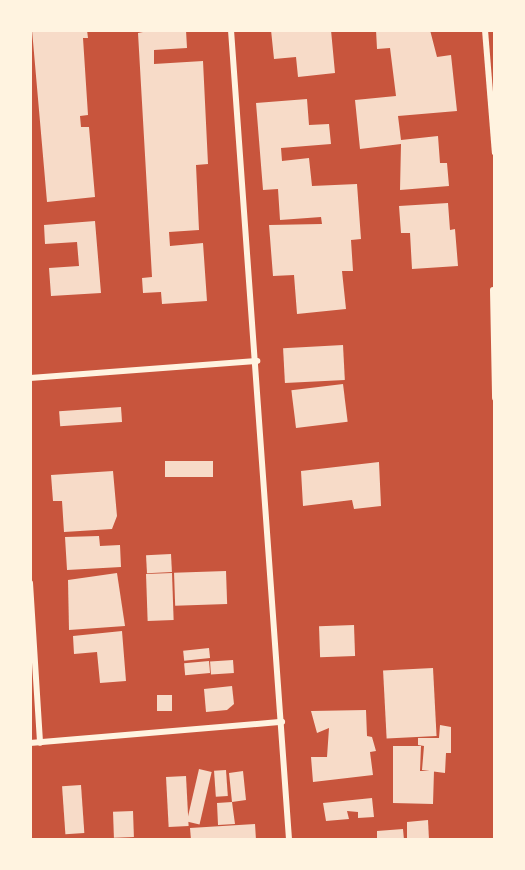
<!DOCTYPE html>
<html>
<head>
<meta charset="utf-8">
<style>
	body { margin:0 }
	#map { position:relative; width:525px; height:870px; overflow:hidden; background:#c8553d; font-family:"PT Sans Narrow",sans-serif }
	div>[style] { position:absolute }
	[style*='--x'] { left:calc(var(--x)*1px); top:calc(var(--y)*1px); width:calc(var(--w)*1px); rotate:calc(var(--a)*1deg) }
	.building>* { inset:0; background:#f7dbc8; transform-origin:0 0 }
	.minor>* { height:6px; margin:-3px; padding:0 3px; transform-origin:3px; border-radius:3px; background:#fff3e0 }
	span { translate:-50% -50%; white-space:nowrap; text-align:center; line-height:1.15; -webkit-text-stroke:4.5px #fff3e0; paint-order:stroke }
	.frame { position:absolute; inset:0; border:32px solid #fff3e0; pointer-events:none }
</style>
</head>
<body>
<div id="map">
	<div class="building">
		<i style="clip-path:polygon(32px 30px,87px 30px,88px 38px,83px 38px,88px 115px,80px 116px,81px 127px,89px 127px,95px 197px,47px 202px)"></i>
		<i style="clip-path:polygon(153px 30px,186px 30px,187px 48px,154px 50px,154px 64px,203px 61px,208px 164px,196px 165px,199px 230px,169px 232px,170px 246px,203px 243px,207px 301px,162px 304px,161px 292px,143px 293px,142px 278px,152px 277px,138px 33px)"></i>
		<i style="clip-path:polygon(271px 30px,331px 30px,335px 73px,298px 77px,296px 57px,274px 59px)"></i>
		<i style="clip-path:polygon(376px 30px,430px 30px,437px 57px,451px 55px,457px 111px,398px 116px,401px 140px,438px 136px,440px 163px,447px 163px,449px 186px,400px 190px,401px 144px,360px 149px,355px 100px,396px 96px,390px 48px,377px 49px)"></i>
		<i style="clip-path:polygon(307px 99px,309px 125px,329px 124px,331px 144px,281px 148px,282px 161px,309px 158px,312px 186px,357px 184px,361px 239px,351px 240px,353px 271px,342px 271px,346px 309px,297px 314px,294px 275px,273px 276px,269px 225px,322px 224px,321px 217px,280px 220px,278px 189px,263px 190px,256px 103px)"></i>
		<i style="clip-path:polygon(448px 203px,450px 230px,455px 229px,458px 266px,412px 269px,410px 233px,401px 233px,399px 206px)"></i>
		<i style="clip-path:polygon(95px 221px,101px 293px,51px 296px,49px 268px,79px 266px,77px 242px,45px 244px,44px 225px)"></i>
		<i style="left:343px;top:345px;width:35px;height:60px;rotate:87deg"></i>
		<i style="left:343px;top:384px;width:38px;height:52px;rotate:83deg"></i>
		<i style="left:121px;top:407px;width:15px;height:62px;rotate:86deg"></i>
		<i style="left:213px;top:461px;width:16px;height:48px;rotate:90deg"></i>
		<i style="clip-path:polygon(379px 462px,381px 506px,354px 509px,352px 500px,303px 506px,301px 471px)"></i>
		<i style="clip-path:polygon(113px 471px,117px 516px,112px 529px,64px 532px,62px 501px,53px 501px,51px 475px)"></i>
		<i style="clip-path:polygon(99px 536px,100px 546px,120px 545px,121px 567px,67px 570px,65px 537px)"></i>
		<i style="left:171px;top:554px;width:18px;height:25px;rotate:87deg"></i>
		<i style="left:226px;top:571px;width:33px;height:52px;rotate:88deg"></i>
		<i style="clip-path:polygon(117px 573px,125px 626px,69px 630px,68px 580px)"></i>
		<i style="left:172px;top:573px;width:47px;height:26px;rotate:88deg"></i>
		<i style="left:354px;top:625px;width:31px;height:35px;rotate:88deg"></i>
		<i style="clip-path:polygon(122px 631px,126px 681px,100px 683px,97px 652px,74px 654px,73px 636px)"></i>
		<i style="left:209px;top:648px;width:10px;height:26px;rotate:84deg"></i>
		<i style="left:233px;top:660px;width:13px;height:23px;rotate:86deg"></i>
		<i style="left:209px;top:661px;width:12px;height:25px;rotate:85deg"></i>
		<i style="left:433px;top:668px;width:68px;height:50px;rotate:87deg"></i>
		<i style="clip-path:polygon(232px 686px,234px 704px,227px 710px,206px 712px,204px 689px)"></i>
		<i style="left:157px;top:695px;width:15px;height:16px"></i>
		<i style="clip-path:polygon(366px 710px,367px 736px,372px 737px,376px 751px,370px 752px,373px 775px,313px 782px,311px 757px,327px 757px,329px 728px,317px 733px,311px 711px)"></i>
		<i style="clip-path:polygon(440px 725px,451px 727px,451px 753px,446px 753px,445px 773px,422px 770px,424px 746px,418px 745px,418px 738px,439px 738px)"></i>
		<i style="clip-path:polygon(393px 746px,421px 746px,420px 771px,434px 771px,433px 804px,393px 803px)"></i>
		<i style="left:199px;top:769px;width:13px;height:54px;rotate:13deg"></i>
		<i style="left:226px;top:770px;width:26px;height:12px;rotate:86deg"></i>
		<i style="clip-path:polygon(243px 771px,246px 800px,232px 802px,235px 824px,218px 825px,217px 803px,232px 802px,229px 773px)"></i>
		<i style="left:186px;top:776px;width:50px;height:20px;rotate:87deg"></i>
		<i style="left:81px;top:785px;width:48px;height:19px;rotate:86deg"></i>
		<i style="clip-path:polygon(372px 798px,374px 817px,358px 818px,358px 812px,347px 811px,349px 819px,326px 821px,323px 803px)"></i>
		<i style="left:133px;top:811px;width:26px;height:20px;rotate:88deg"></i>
		<i style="clip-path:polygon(428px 820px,429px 840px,407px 840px,407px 822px)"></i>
		<i style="clip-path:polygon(255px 824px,256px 840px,191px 840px,190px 828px)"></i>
		<i style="clip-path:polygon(403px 829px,404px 840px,377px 840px,377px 831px)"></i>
	</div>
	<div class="minor">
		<i style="--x:231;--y:30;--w:812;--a:85.9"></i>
		<i style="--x:485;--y:30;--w:123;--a:85.4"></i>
		<i style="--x:493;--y:290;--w:108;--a:88.9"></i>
		<i style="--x:30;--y:378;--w:228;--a:-4.3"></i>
		<i style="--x:30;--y:583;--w:160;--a:86.4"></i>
		<i style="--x:30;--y:743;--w:253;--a:-4.8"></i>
	</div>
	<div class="frame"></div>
</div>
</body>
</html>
